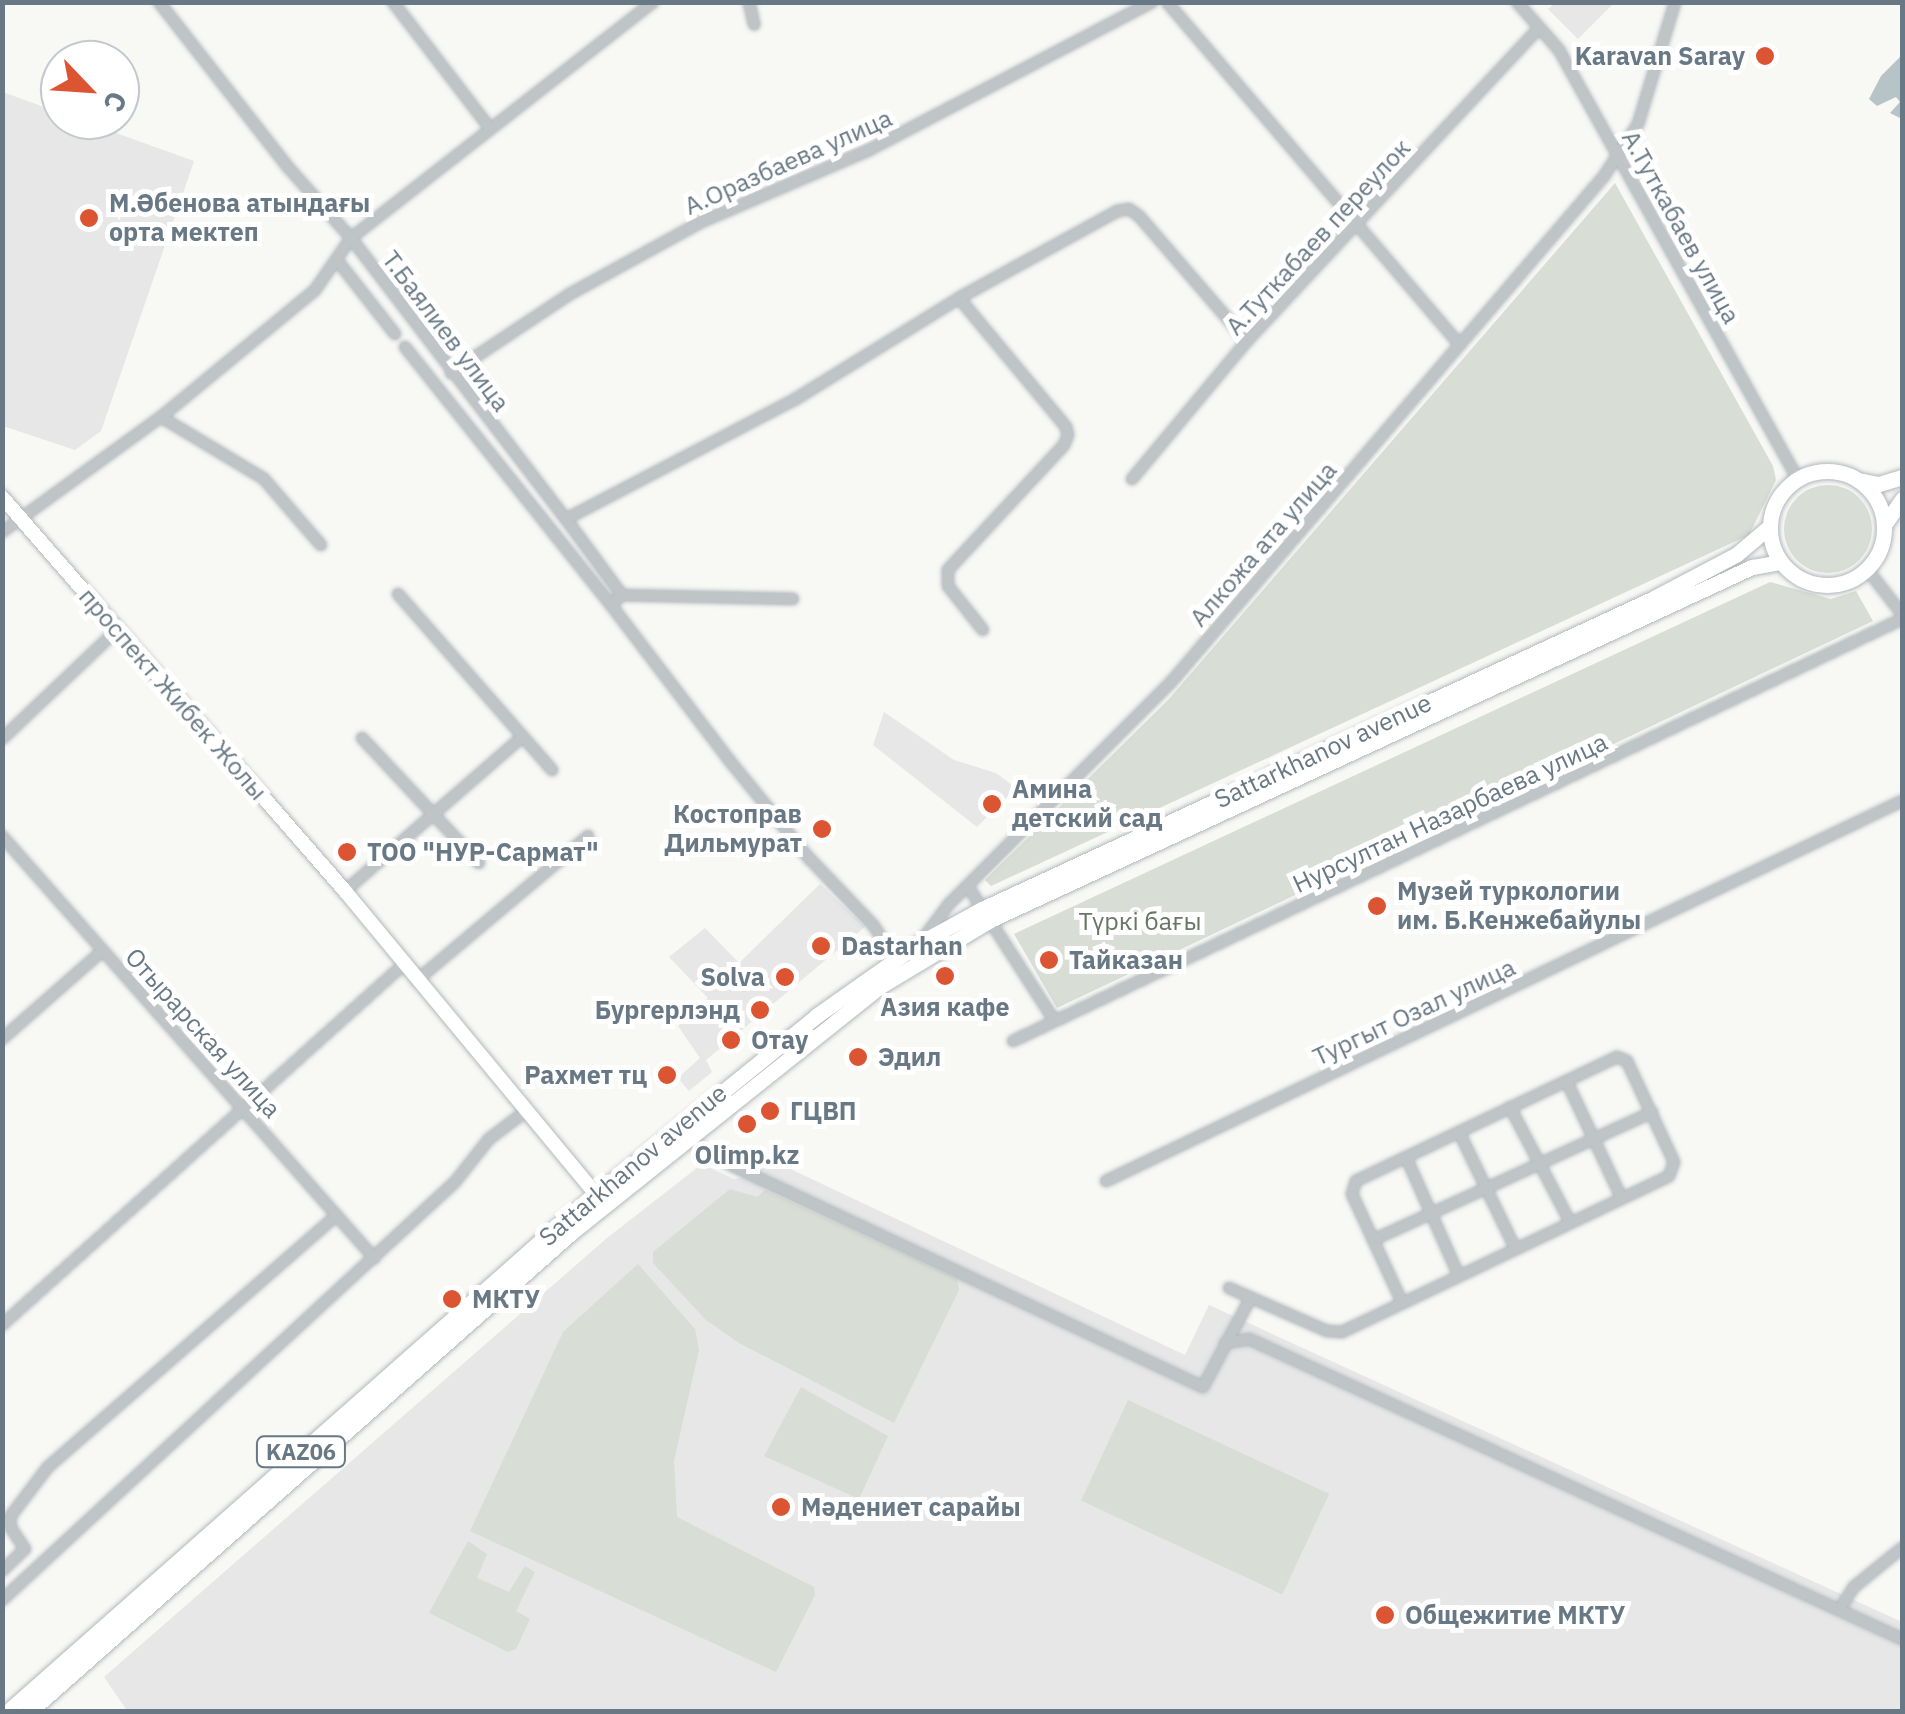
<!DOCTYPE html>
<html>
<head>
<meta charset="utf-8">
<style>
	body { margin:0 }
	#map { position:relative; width:1905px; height:1714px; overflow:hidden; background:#f8f8f5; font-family:"IBM Plex Sans",sans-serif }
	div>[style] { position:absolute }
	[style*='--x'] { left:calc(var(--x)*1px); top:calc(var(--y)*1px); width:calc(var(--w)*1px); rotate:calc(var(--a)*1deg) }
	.built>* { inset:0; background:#e6e7e6 }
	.green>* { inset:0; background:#d8ddd5; transform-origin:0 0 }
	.round { border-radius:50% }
	.water>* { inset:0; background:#b7c4c7 }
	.roads { filter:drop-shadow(0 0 2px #b2b8bc) drop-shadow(0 0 2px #b2b8bc) }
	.minor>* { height:10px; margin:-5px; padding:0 5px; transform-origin:5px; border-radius:5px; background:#bfc4c7 }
	.secondary>* { height:14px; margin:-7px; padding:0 7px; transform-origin:7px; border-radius:7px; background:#fff }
	.primary>* { height:15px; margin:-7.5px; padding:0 7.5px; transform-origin:7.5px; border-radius:7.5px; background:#fff }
	.primary>.ring { margin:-7.5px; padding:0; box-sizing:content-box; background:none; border:15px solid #fff; border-radius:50% }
	.dots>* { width:28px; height:28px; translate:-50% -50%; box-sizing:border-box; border:5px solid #fff; border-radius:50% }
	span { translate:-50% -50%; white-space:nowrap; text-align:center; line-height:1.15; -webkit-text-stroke:10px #fff; paint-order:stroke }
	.shield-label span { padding:2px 8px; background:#fff; border:2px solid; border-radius:8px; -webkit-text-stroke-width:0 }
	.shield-label { font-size:22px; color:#687985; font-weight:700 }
	.poi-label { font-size:25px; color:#687985; font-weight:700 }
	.right { translate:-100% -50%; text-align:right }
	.left { translate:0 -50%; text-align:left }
	.street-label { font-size:25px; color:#687985 }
	.park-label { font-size:25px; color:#677763 }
	.frame { position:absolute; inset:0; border:5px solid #687985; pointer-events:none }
	.north { position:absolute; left:40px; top:40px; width:100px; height:100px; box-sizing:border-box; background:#fff; border:2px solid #c3c9ce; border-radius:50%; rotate:115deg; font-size:28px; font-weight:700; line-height:40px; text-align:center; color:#687985 }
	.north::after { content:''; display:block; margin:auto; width:35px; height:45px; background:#db5532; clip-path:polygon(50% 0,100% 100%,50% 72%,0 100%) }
</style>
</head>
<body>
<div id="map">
	<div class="built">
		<i style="clip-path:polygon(1555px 3px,1555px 2px,1614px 3px,1578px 39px,1548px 9px)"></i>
		<i style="clip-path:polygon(3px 92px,60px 113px,60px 120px,80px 120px,194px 161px,101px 431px,75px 450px,3px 426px)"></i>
		<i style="clip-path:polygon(884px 712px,954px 760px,996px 773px,1016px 788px,977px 827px,873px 745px)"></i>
		<i style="clip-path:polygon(820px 884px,865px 927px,706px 1060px,712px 1072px,689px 1091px,678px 1078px,700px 1058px,678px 1026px,708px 998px,669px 957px,705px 928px,739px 963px)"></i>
		<i style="clip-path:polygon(767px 1158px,1185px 1355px,1209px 1305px,1902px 1622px,1902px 1712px,128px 1712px,104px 1677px,607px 1238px,702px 1164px,734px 1179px,744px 1177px)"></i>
	</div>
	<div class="green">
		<i style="clip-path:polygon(1615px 183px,1773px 466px,1776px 480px,1749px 535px,991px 886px,985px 880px,1168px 700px)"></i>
		<i class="round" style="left:1784px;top:485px;width:88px;height:88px"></i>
		<i style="clip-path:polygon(1770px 582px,1831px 599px,1856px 591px,1873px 621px,1057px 1008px,1014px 934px)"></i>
		<i style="clip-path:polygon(730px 1189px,757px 1197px,765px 1190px,957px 1279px,959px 1290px,894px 1423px,739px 1343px,706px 1320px,653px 1263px,653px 1252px)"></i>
		<i style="clip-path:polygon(638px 1264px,695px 1329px,699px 1350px,674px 1461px,677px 1517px,814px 1587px,815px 1595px,776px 1672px,470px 1531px,563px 1332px)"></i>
		<i style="clip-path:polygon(801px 1387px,888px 1436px,859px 1499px,764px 1456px)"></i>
		<i style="left:1128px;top:1400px;width:222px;height:111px;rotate:25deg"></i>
		<i style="clip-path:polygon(468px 1541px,487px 1554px,477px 1578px,509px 1592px,525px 1566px,535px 1572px,516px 1611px,530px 1619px,516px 1649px,508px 1652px,429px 1613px)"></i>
	</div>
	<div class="water">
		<i style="clip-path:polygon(1902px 55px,1902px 119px,1890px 113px,1900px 102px,1896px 97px,1877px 106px,1869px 99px,1881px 76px)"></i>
	</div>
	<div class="roads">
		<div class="minor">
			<i style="--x:159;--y:2;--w:208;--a:52"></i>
			<i style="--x:287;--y:166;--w:96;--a:48.4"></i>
			<i style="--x:351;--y:238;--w:354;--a:52.6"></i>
			<i style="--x:566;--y:519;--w:94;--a:53.6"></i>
			<i style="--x:622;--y:595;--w:15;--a:138"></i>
			<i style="--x:611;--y:605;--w:195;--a:52.7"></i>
			<i style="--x:729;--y:760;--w:127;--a:50.8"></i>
			<i style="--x:809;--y:858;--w:93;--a:46.3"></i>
			<i style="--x:873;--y:925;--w:41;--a:55.9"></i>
			<i style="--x:393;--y:2;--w:158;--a:52.5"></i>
			<i style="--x:749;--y:2;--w:23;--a:77"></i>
			<i style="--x:1167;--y:2;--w:451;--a:49.5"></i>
			<i style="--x:1517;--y:2;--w:64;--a:48.8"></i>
			<i style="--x:1559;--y:50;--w:492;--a:60.9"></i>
			<i style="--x:337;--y:260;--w:94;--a:51.9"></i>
			<i style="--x:959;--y:298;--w:168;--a:50.3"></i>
			<i style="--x:1066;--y:427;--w:8;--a:76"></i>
			<i style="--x:1068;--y:435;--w:11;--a:112"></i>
			<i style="--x:1064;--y:445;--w:171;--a:132.9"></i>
			<i style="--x:948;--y:570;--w:16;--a:90"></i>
			<i style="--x:948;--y:586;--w:56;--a:51.5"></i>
			<i style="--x:405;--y:347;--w:330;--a:51.4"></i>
			<i style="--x:451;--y:373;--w:143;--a:-33.6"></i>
			<i style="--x:570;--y:294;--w:147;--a:-28.8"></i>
			<i style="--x:699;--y:223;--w:183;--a:-23.2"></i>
			<i style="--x:867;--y:151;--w:322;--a:-27.6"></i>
			<i style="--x:161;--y:417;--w:120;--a:31"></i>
			<i style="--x:264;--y:479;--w:87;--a:49.2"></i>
			<i style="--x:1132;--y:479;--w:180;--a:-50.2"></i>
			<i style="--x:1247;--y:341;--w:428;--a:-47"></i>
			<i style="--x:566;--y:519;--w:257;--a:-27.6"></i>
			<i style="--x:794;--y:400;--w:194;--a:-31.7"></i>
			<i style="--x:959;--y:298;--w:180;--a:-28.8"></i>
			<i style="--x:1117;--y:211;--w:12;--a:-9"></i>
			<i style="--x:1129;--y:209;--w:12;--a:35"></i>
			<i style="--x:1139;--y:216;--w:165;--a:49.2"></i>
			<i style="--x:2;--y:532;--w:196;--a:-35.9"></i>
			<i style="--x:161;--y:417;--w:200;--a:-39.5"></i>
			<i style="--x:315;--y:290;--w:63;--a:-55.3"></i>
			<i style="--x:351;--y:238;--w:383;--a:-38"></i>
			<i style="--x:1867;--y:569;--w:57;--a:52.1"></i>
			<i style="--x:398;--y:594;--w:234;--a:48.8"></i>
			<i style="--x:622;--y:595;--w:171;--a:1.3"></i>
			<i style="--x:362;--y:738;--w:171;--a:46.9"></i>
			<i style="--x:2;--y:739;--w:158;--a:-43.5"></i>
			<i style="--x:2;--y:836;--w:563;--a:48.6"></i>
			<i style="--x:969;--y:888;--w:157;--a:57.2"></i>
			<i style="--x:345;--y:891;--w:235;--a:-41"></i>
			<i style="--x:922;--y:940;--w:45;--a:-53.1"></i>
			<i style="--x:949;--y:904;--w:315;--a:-45"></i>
			<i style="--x:1172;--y:681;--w:665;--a:-49.45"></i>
			<i style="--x:1604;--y:176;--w:62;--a:-56.8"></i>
			<i style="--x:1638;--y:124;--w:127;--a:-73.1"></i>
			<i style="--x:416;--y:981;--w:225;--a:-40.1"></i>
			<i style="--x:2;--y:1039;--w:133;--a:-41.3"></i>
			<i style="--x:1013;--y:1041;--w:984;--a:-25.39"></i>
			<i style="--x:1567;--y:1082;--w:127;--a:64.8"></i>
			<i style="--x:1510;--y:1107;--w:130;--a:62.4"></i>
			<i style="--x:1459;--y:1132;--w:129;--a:64.2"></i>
			<i style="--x:688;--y:1140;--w:54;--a:29.9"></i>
			<i style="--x:735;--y:1167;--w:517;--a:25.18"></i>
			<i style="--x:1203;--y:1387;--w:100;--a:-61.9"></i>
			<i style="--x:1406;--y:1157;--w:130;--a:66"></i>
			<i style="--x:1106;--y:1181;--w:882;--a:-25.52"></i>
			<i style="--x:1373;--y:1240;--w:307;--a:-24.6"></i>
			<i style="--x:1229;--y:1288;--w:107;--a:23.7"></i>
			<i style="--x:1327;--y:1331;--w:15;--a:4"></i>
			<i style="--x:1342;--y:1332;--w:362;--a:-25.5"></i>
			<i style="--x:1669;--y:1176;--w:15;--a:-70"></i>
			<i style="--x:1674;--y:1162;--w:111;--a:-115"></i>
			<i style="--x:1627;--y:1061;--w:11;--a:-158"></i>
			<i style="--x:1617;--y:1057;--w:289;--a:154.6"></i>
			<i style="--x:1356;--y:1181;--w:14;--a:107"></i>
			<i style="--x:1352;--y:1194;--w:117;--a:65.2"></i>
			<i style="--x:2;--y:1325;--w:539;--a:-41.92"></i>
			<i style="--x:1225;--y:1343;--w:24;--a:-9"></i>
			<i style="--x:1249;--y:1339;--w:719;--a:24.67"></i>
			<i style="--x:2;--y:1571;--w:32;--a:-44"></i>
			<i style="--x:25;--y:1549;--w:25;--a:-124"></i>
			<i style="--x:11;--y:1528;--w:11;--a:-95"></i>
			<i style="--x:10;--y:1517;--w:63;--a:-52.8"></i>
			<i style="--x:48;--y:1467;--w:383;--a:-41.1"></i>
			<i style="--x:2;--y:1600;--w:616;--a:-42.7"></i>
			<i style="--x:455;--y:1182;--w:55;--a:-51.7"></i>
			<i style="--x:489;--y:1139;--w:46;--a:-37.1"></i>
			<i style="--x:1840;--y:1609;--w:26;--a:-58"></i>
			<i style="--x:1854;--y:1587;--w:62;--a:-39.1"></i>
		</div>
		<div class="secondary">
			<i style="--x:2;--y:497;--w:522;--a:48.96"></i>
			<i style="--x:345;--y:891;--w:402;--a:50.4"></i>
		</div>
		<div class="primary">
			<i class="ring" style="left:1770px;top:471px;width:99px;height:99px"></i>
			<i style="--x:1858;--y:480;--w:21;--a:11"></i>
			<i style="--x:1879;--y:484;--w:24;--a:-17"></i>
			<i style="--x:1884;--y:525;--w:32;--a:-55"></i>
			<i style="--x:7;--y:1712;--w:740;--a:-41.44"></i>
			<i style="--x:562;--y:1222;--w:327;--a:-39"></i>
			<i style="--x:816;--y:1016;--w:125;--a:-35.2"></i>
			<i style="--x:918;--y:944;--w:73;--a:-28.7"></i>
			<i style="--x:982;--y:909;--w:740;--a:-24.83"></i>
			<i style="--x:1654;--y:598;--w:94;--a:-27.9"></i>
			<i style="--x:1737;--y:554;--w:43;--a:-40.3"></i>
			<i style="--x:29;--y:1712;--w:725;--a:-41.48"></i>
			<i style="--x:572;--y:1232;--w:393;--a:-38.6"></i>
			<i style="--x:879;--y:987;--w:130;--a:-31.1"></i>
			<i style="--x:990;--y:920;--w:840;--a:-24.86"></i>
			<i style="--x:1752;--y:567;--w:29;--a:-10"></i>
		</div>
	</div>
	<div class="dots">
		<i style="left:1765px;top:56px;background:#db5532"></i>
		<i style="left:89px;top:218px;background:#db5532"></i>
		<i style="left:992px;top:804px;background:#db5532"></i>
		<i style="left:822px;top:829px;background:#db5532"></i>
		<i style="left:347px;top:852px;background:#db5532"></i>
		<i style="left:1377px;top:906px;background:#db5532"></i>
		<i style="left:821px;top:946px;background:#db5532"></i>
		<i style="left:1049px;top:960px;background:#db5532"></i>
		<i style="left:945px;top:976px;background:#db5532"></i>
		<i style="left:785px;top:977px;background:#db5532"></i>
		<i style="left:760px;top:1010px;background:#db5532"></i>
		<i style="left:731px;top:1040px;background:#db5532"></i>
		<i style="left:858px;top:1057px;background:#db5532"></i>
		<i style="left:667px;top:1075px;background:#db5532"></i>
		<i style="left:770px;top:1111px;background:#db5532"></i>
		<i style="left:747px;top:1124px;background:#db5532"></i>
		<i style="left:452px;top:1299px;background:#db5532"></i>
		<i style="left:781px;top:1507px;background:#db5532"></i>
		<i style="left:1385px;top:1615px;background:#db5532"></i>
	</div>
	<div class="shield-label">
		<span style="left:301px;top:1452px">KАZ06</span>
	</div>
	<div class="poi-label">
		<span class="right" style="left:1745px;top:56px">Karavan Saray</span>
		<span class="left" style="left:109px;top:218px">М.Әбенова атындағы<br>орта мектеп</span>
		<span class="left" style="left:1012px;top:804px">Амина<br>детский сад</span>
		<span class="right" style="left:802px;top:829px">Костоправ<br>Дильмурат</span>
		<span class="left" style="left:367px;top:852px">ТОО "НУР-Сармат"</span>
		<span class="left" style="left:1397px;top:906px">Музей туркологии<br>им. Б.Кенжебайулы</span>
		<span class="left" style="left:841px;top:946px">Dastarhan</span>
		<span class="left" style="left:1069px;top:960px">Тайказан</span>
		<span class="right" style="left:765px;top:977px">Solva</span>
		<span style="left:945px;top:1007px">Азия кафе</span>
		<span class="right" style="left:740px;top:1010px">Бургерлэнд</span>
		<span class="left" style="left:751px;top:1040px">Отау</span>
		<span class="left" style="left:878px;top:1057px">Эдил</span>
		<span class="right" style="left:647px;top:1075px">Рахмет тц</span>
		<span class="left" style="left:790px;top:1111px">ГЦВП</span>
		<span style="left:747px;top:1155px">Olimp.kz</span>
		<span class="left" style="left:472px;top:1299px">МКТУ</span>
		<span class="left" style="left:801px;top:1507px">Мәдениет сарайы</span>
		<span class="left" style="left:1405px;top:1615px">Общежитие МКТУ</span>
	</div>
	<div class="street-label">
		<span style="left:788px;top:162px;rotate:-24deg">А.Оразбаева улица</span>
		<span style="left:1681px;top:227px;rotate:61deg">А.Туткабаев улица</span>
		<span style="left:1318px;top:237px;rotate:-47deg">А.Туткабаев переулок</span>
		<span style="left:446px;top:331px;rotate:53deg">Т.Баялиев улица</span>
		<span style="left:1263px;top:544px;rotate:-49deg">Алкожа ата улица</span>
		<span style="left:173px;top:694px;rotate:49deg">проспект Жибек Жолы</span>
		<span style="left:1323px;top:751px;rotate:-25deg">Sattarkhanov avenue</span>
		<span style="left:1450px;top:813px;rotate:-25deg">Нурсултан Назарбаева улица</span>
		<span style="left:1414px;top:1012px;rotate:-25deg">Тургыт Озал улица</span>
		<span style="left:203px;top:1033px;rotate:48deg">Отырарская улица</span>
		<span style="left:633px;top:1165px;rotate:-40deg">Sattarkhanov avenue</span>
	</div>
	<div class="park-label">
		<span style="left:1140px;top:921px">Түркі бағы</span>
	</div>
	<div class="frame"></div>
	<div class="north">С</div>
</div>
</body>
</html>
